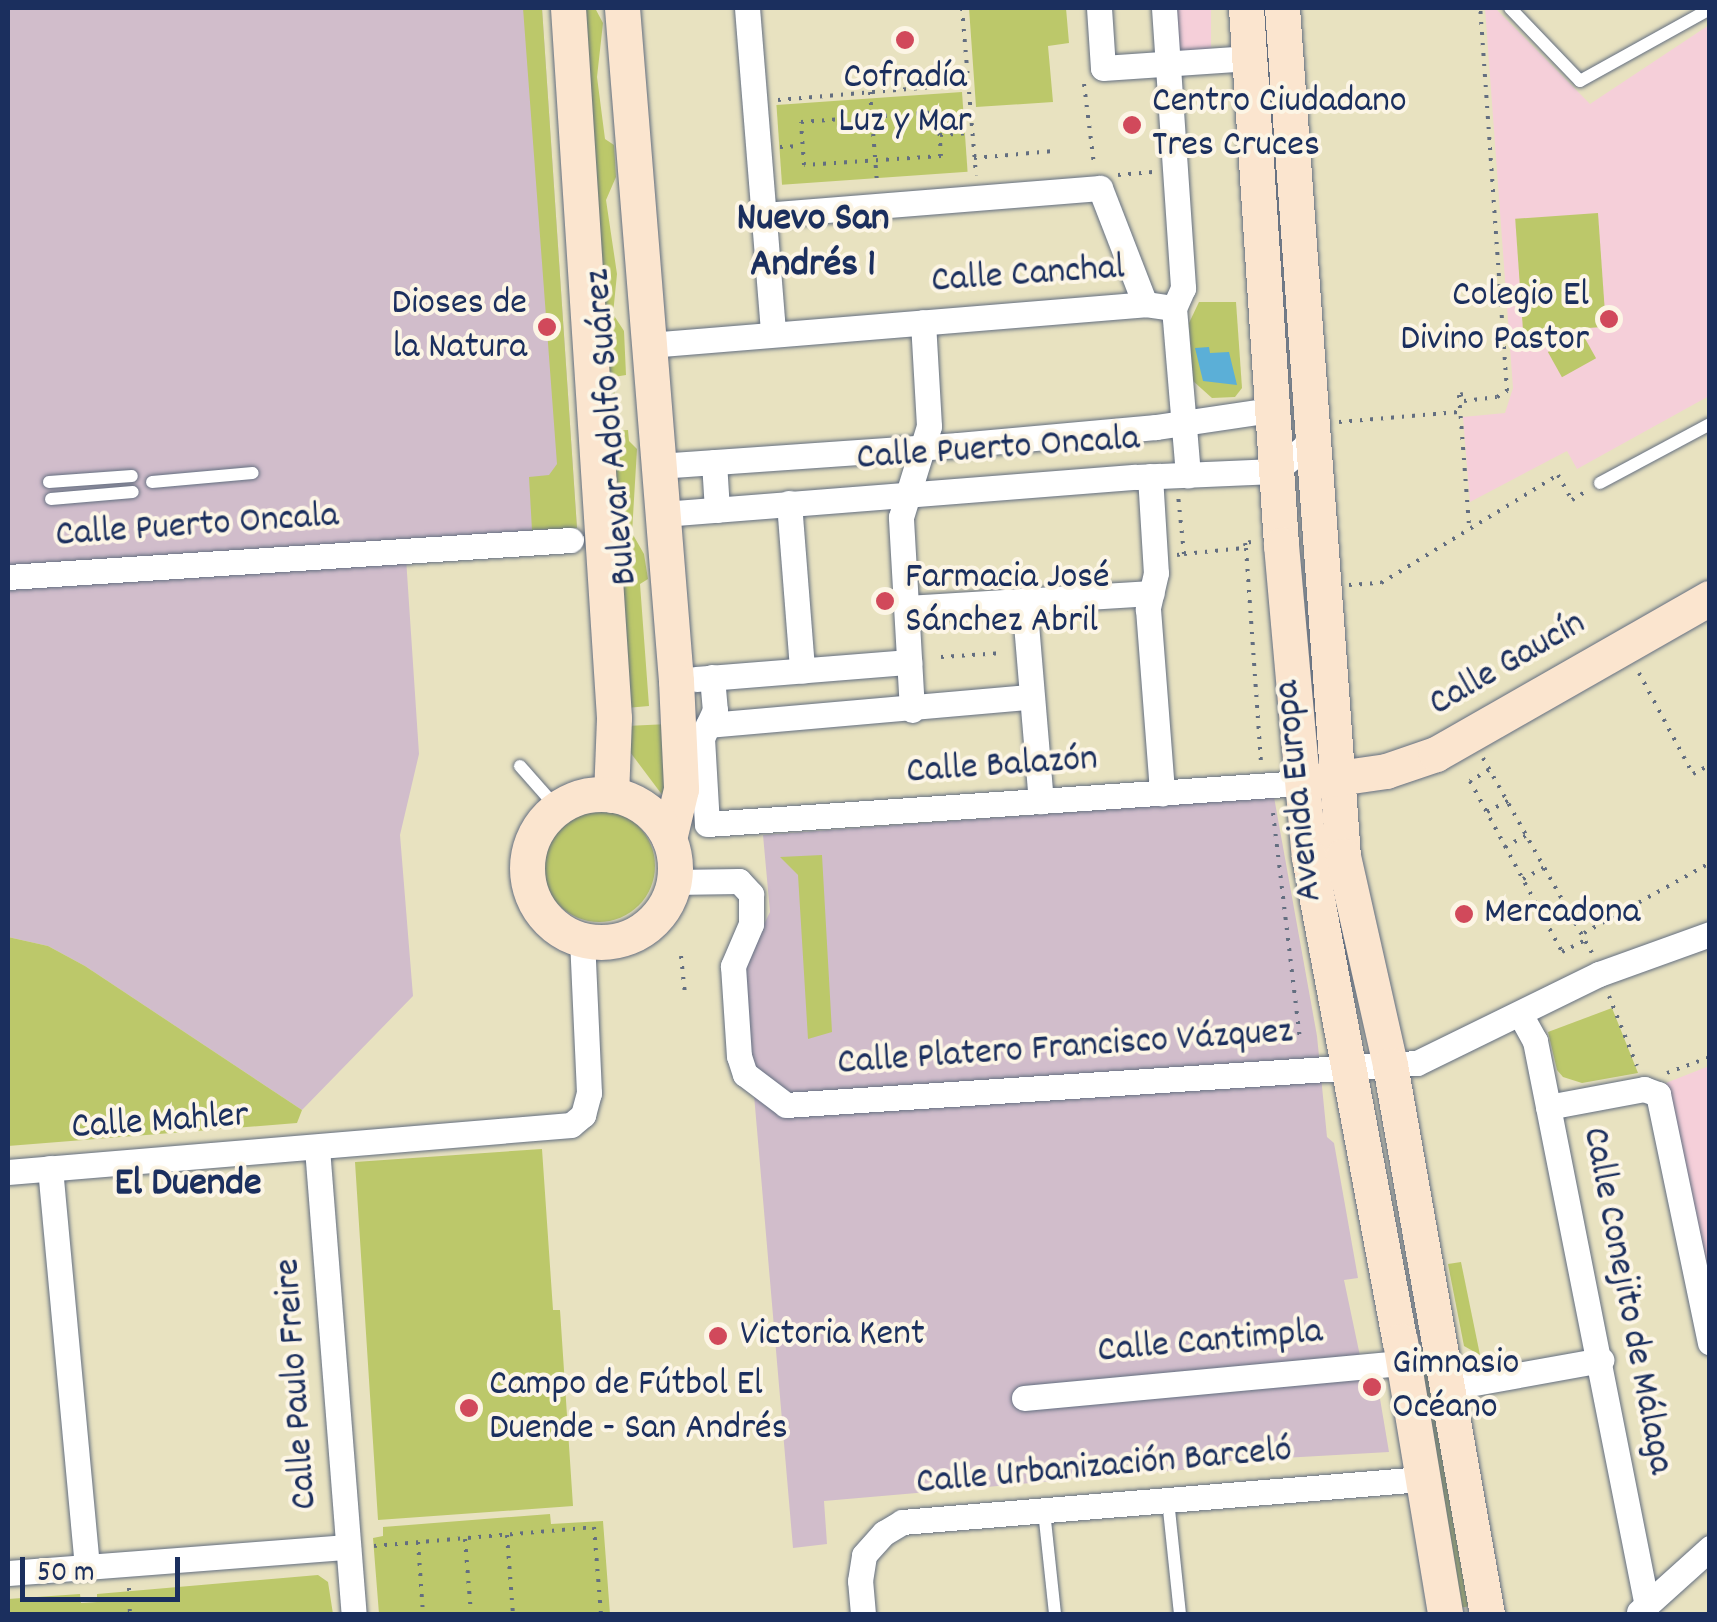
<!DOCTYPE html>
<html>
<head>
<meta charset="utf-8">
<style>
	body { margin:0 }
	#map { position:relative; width:1717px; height:1622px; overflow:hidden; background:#e8e2c0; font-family:Dekko,sans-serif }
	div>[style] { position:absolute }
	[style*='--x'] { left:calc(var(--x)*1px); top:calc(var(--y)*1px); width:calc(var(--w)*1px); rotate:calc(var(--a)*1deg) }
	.built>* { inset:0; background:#f5cfd9; transform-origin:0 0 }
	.industrial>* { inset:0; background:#d1bdcb }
	.green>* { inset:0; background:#bcc86a; transform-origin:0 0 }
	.round { border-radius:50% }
	.water>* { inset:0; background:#5bafd7 }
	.path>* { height:4px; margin-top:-2px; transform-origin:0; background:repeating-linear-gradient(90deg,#636e80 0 2.5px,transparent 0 10.5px) }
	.roads { filter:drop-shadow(0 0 2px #636e80) drop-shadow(0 0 2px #636e80) }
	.lane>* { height:12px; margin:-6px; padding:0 6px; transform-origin:6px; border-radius:6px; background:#fff }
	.street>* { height:25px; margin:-12.5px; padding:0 12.5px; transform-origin:12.5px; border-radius:12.5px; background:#fff }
	.secondary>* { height:35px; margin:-17.5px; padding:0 17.5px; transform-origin:17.5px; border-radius:17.5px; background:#fbe5cf }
	.secondary>.ring { margin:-17.5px; padding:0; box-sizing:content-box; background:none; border:35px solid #fbe5cf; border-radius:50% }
	.dots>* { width:28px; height:28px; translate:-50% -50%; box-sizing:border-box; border:5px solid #fcf5e5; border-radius:50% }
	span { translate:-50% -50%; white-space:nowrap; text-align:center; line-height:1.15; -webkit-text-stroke:8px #fcf5e5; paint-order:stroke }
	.poi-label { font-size:38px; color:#1b2f5e }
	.left { translate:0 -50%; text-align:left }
	.right { translate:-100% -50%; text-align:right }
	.street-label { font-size:38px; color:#1b2f5e }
	.neighbourhood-label { font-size:40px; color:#1b2f5e; font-weight:700 }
	.frame { position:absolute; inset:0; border:10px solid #1b2f5e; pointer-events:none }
	.scale { position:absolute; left:20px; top:1557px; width:160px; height:45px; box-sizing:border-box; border:5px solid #1b2f5e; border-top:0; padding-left:12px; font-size:30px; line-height:35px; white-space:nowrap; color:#1b2f5e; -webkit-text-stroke:8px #fcf5e5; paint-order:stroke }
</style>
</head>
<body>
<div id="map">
	<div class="built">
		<i style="left:1177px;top:8px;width:34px;height:44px"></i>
		<i style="clip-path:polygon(1485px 8px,1495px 8px,1590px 104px,1709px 25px,1709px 396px,1577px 469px,1567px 451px,1470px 502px,1463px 417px,1505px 413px,1513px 388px)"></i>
		<i style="clip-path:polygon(1709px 1066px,1709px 1302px,1666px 1083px)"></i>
	</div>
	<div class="industrial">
		<i style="clip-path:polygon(8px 8px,542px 8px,577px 528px,532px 530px,406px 558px,419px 754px,400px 835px,413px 996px,302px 1110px,85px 966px,48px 946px,8px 937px)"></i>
		<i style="clip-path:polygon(1274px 797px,1317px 1036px,1327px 1137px,1334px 1143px,1358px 1278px,1344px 1280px,1360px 1356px,1378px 1387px,1389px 1452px,1213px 1462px,1193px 1464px,1193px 1469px,824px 1501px,827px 1544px,793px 1548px,743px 967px,770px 912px,763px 835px)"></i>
	</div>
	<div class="green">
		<i style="clip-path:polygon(523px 8px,542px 8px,577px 528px,532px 530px,529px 477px,549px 475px,557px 464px)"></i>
		<i style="clip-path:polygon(579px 8px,595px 8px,603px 23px,597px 77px,605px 139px,614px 145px,616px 177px,606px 200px,617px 274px,613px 314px,624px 331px,626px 375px,614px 377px,616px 410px,605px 410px)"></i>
		<i style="clip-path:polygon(969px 8px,1066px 8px,1069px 43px,1048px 46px,1053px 102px,976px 107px)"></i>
		<i style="left:962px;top:92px;width:80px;height:186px;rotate:86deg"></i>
		<i style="left:1598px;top:213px;width:114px;height:83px;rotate:86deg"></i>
		<i style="clip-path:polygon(1199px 302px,1236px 302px,1242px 388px,1235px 397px,1212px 398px,1193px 381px,1189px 323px)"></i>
		<i style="left:1582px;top:333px;width:29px;height:39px;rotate:61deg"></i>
		<i style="clip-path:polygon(628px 430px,629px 441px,637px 449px,632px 533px,644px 554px,648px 579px,640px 584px,649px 706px,626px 708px,608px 431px)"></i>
		<i style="clip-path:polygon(669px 724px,666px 800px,630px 752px,626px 726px)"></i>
		<i class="round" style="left:543px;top:810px;width:112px;height:112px"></i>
		<i style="clip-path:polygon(822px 855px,832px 1032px,808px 1039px,798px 875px,780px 857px)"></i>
		<i style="clip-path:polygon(8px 937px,48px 946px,85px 966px,302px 1110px,297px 1123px,8px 1146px)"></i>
		<i style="clip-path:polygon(1612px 1008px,1638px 1073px,1582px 1083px,1563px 1077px,1557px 1070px,1548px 1032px)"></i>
		<i style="clip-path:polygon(542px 1149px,553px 1310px,560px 1310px,573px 1506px,378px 1520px,355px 1162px)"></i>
		<i style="clip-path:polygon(1461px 1262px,1480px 1355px,1464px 1346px,1448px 1264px)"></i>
		<i style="left:1425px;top:1348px;width:262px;height:13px;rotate:80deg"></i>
		<i style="clip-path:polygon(550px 1514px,551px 1524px,603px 1521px,610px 1614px,379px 1614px,373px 1538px,383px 1536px,383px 1527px)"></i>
		<i style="clip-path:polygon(318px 1575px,328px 1582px,333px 1614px,8px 1614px,8px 1599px,80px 1594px,81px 1603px,97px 1602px,97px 1594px)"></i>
	</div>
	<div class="water">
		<i style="clip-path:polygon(1209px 347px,1210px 353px,1229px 352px,1237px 385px,1203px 381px,1195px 348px)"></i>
	</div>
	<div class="path">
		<i style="--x:962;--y:8;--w:168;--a:85.2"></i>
		<i style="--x:1084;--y:84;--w:81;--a:82.9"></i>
		<i style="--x:870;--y:92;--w:90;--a:85.6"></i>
		<i style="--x:778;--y:100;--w:191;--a:-4.8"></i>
		<i style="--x:938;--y:112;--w:44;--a:86.1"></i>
		<i style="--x:941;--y:156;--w:137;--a:176.2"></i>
		<i style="--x:804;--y:165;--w:43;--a:-94"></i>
		<i style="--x:801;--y:122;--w:137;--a:-4.2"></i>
		<i style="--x:940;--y:135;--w:30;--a:-4"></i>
		<i style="--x:780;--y:147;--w:21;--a:-3"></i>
		<i style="--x:974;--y:158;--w:80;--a:-5"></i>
		<i style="--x:1118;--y:175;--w:35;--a:-5"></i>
		<i style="--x:1463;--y:394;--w:4;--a:166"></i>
		<i style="--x:1459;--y:395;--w:130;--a:85.6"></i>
		<i style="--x:1464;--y:401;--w:33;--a:-7"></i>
		<i style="--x:1497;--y:397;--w:12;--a:-31"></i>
		<i style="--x:1507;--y:391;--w:384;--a:-94"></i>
		<i style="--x:1339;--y:422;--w:120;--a:-4.8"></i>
		<i style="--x:1251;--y:542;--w:6;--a:171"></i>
		<i style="--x:1245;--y:543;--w:5;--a:79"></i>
		<i style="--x:1246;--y:548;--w:215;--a:86"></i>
		<i style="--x:1184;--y:554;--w:60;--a:-5.7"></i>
		<i style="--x:1177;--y:555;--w:7;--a:-8"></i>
		<i style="--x:1184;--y:554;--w:59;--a:-95.8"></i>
		<i style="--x:1349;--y:585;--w:32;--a:-4"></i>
		<i style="--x:1381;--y:583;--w:207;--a:-31.4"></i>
		<i style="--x:1558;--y:475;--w:29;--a:61"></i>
		<i style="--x:1572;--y:500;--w:19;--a:-32"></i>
		<i style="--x:941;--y:657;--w:62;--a:-3.7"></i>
		<i style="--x:1639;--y:673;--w:115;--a:61.9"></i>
		<i style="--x:1693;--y:774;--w:19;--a:-28"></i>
		<i style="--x:1483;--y:758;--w:226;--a:60.8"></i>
		<i style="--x:1489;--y:770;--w:22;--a:150"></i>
		<i style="--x:1470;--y:781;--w:194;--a:61.7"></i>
		<i style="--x:1562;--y:952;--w:28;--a:-27"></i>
		<i style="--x:1487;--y:812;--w:24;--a:-28"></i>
		<i style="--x:1273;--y:813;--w:229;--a:83.2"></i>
		<i style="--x:1505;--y:847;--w:25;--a:-29"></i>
		<i style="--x:1523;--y:879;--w:25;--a:-29"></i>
		<i style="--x:1541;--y:914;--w:26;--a:-28"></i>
		<i style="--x:1584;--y:933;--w:144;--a:-29.1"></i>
		<i style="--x:681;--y:956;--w:39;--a:84"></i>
		<i style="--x:1609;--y:996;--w:75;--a:68.2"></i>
		<i style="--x:1667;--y:1073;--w:46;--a:-20.4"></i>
		<i style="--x:507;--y:1535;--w:79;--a:85.7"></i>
		<i style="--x:465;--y:1539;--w:75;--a:85.4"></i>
		<i style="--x:418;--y:1542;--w:72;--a:86"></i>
		<i style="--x:374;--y:1546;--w:221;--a:-4.9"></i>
		<i style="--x:594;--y:1527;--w:87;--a:85.4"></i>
		<i style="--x:129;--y:1588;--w:26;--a:88"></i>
	</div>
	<div class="roads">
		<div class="lane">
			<i style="--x:1510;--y:8;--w:101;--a:46.2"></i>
			<i style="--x:1580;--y:81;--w:149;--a:-29"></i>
			<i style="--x:49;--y:482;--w:83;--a:-4.1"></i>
			<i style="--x:152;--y:482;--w:101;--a:-5.1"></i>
			<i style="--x:1600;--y:483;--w:125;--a:-28.2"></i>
			<i style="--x:51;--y:499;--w:82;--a:-4.9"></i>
			<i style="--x:520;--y:766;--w:56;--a:48.6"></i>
			<i style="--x:1168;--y:1500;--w:115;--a:84"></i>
			<i style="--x:1044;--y:1511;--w:104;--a:83.9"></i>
		</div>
		<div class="street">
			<i style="--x:747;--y:8;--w:326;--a:85.4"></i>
			<i style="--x:1099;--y:8;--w:60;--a:86.2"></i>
			<i style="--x:1103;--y:68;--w:147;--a:-3.9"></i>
			<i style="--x:1164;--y:8;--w:281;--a:86.1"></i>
			<i style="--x:1183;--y:288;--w:22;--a:114"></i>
			<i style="--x:764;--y:215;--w:337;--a:-4.6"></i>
			<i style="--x:1100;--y:188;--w:124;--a:68.8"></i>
			<i style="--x:1174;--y:308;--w:168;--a:85.2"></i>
			<i style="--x:649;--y:345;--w:498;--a:-4.7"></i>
			<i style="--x:1145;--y:304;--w:29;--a:8"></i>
			<i style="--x:714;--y:462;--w:48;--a:86.4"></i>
			<i style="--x:658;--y:466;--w:301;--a:-4"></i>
			<i style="--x:958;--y:445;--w:199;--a:-5.2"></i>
			<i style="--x:1156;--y:427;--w:116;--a:-8.4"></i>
			<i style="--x:1150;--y:476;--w:97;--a:86.5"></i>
			<i style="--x:1156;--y:573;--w:37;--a:103"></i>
			<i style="--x:1148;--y:609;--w:185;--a:85.6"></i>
			<i style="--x:789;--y:503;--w:168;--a:85.5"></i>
			<i style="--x:663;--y:514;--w:474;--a:-4.5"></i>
			<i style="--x:1136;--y:477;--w:139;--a:-2.5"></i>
			<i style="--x:1275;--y:471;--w:38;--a:-39"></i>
			<i style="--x:1305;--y:447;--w:22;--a:-69"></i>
			<i style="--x:8;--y:577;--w:564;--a:-3.76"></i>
			<i style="--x:1024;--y:600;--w:202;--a:85.2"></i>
			<i style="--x:907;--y:608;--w:245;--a:-3.5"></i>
			<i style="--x:712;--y:677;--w:33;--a:85"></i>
			<i style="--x:715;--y:710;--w:31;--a:115"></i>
			<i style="--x:702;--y:738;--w:86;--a:86.7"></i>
			<i style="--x:707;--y:824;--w:595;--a:-3.95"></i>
			<i style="--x:696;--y:679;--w:214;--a:-4.6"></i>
			<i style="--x:912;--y:710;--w:193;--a:-93.3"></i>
			<i style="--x:901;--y:517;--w:95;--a:-72.9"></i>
			<i style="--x:929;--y:426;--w:104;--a:-93.3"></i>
			<i style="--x:708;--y:725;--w:324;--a:-5"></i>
			<i style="--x:674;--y:882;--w:65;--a:-0.9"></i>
			<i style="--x:739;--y:881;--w:18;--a:47"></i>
			<i style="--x:751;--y:894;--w:30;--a:90"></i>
			<i style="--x:751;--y:924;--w:46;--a:113.2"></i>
			<i style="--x:733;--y:966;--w:90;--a:86.2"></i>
			<i style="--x:739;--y:1056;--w:19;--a:72"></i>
			<i style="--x:745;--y:1074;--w:51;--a:37.1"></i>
			<i style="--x:786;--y:1105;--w:632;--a:-3.81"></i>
			<i style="--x:1417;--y:1063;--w:203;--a:-26.1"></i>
			<i style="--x:1599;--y:974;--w:118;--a:-19.8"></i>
			<i style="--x:1520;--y:1014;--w:31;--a:61"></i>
			<i style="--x:1535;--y:1041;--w:576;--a:78.79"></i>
			<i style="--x:1548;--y:1107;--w:98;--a:-10.6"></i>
			<i style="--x:1644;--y:1089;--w:15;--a:20"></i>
			<i style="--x:1658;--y:1094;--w:254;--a:78.2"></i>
			<i style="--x:317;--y:1148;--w:467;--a:85.5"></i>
			<i style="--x:50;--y:1168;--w:400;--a:84.7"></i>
			<i style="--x:8;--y:1172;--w:565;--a:-4.77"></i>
			<i style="--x:571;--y:1125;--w:16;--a:-40"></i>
			<i style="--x:583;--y:1115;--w:23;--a:-75"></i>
			<i style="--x:589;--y:1093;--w:152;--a:-92.6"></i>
			<i style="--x:1447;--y:1388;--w:157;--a:-10.3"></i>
			<i style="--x:1024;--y:1398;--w:381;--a:-5.3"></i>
			<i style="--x:8;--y:1573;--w:341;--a:-4.4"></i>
			<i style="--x:1639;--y:1612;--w:96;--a:-42"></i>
			<i style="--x:863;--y:1614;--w:33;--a:-95"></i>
			<i style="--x:860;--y:1581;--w:26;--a:-81"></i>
			<i style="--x:864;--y:1555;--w:30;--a:-48"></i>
			<i style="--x:884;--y:1533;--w:21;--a:-31"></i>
			<i style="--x:902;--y:1522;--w:522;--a:-4.73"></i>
		</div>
		<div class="secondary">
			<i style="--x:568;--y:8;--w:711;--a:86.29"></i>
			<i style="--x:614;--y:718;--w:77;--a:92.2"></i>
			<i style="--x:622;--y:8;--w:675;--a:85.41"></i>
			<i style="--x:676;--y:681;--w:108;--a:87.3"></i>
			<i style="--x:681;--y:789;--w:51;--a:103.5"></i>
			<i style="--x:1246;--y:8;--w:538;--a:86.27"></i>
			<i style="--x:1281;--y:545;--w:313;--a:84.9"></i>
			<i style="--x:1309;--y:857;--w:492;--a:79.4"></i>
			<i style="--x:1400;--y:1341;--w:277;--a:80.6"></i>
			<i style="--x:1282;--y:8;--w:850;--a:85.89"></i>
			<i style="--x:1343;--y:856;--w:214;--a:77.3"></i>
			<i style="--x:1390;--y:1065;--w:558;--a:79.98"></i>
			<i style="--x:1317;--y:781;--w:70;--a:-8.2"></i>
			<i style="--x:1386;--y:771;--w:53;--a:-18.8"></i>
			<i style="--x:1436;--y:754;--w:315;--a:-29.7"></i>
			<i class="ring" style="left:527px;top:794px;width:113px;height:113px"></i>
		</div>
	</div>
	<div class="dots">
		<i style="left:905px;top:40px;background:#d1495b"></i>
		<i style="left:1132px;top:125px;background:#d1495b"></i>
		<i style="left:1609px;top:319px;background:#d1495b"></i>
		<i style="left:547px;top:327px;background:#d1495b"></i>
		<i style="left:885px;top:601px;background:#d1495b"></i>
		<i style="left:1464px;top:914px;background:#d1495b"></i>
		<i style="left:718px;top:1336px;background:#d1495b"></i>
		<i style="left:1372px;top:1387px;background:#d1495b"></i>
		<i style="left:469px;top:1408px;background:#d1495b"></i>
	</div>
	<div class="poi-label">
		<span style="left:905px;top:101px">Cofradía<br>Luz y Mar</span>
		<span class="left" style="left:1152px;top:125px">Centro Ciudadano<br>Tres Cruces</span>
		<span class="right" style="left:1589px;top:319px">Colegio El<br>Divino Pastor</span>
		<span class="right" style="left:527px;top:327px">Dioses de<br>la Natura</span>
		<span class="left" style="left:905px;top:601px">Farmacia José<br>Sánchez Abril</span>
		<span class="left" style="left:1484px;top:914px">Mercadona</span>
		<span class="left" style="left:740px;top:1336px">Victoria Kent</span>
		<span class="left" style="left:1392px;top:1387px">Gimnasio<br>Océano</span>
		<span class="left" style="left:489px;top:1408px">Campo de Fútbol El<br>Duende - San Andrés</span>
	</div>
	<div class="street-label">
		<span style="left:1028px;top:276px;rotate:-4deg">Calle Canchal</span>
		<span style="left:613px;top:427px;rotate:-95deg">Bulevar Adolfo Suárez</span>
		<span style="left:998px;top:450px;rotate:-4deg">Calle Puerto Oncala</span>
		<span style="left:197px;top:527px;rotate:-4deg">Calle Puerto Oncala</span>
		<span style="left:1508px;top:665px;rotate:-30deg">Calle Gaucín</span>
		<span style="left:1002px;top:767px;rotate:-4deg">Calle Balazón</span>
		<span style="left:1300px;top:791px;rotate:-96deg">Avenida Europa</span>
		<span style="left:1065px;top:1049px;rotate:-4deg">Calle Platero Francisco Vázquez</span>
		<span style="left:160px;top:1123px;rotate:-4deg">Calle Mahler</span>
		<span style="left:1626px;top:1301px;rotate:79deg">Calle Conejito de Málaga</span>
		<span style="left:1210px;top:1343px;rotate:-5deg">Calle Cantimpla</span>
		<span style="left:298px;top:1384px;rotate:-94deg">Calle Paulo Freire</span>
		<span style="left:1104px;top:1468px;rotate:-5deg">Calle Urbanización Barceló</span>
	</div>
	<div class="neighbourhood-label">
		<span style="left:813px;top:244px">Nuevo San<br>Andrés 1</span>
		<span style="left:188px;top:1186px">El Duende</span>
	</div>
	<div class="frame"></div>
	<div class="scale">50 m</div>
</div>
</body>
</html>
